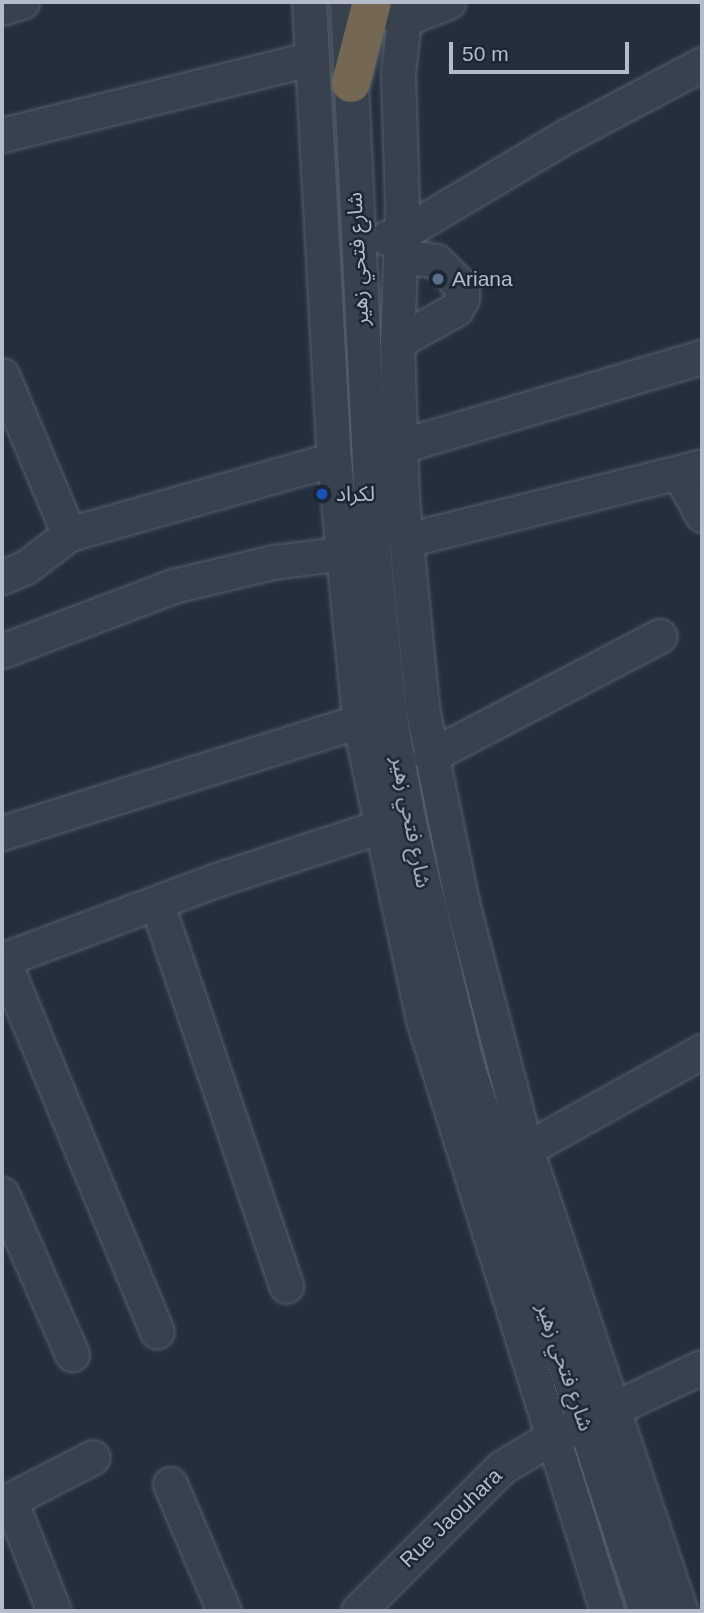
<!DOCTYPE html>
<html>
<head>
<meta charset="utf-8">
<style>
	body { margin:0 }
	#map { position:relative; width:704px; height:1613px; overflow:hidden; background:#242f3e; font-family:Helvetica,"Noto Sans Arabic",sans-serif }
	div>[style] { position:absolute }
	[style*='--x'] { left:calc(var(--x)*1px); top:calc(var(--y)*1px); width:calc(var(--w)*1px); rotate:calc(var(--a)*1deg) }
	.roads { filter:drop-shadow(0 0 2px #565f6c) drop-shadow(0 0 2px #565f6c) }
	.minor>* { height:33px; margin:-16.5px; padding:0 16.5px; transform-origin:16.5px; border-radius:16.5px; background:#38414e }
	.highway>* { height:38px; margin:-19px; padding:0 19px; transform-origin:19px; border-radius:19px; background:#746855 }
	.dots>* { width:19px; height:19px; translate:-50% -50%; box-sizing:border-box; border:4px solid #1d2633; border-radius:50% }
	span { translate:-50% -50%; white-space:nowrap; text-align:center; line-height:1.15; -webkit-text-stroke:5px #1d2633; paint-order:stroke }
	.street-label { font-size:21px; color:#b4bcc9 }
	.poi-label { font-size:21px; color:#b4bcc9 }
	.left { translate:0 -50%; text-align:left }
	.frame { position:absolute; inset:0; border:4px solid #b4bcc9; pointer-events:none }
	.scale { position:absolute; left:449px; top:42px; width:180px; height:32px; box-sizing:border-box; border:4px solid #b4bcc9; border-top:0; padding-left:9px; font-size:21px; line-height:24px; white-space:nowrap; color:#b4bcc9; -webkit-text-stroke:5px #1d2633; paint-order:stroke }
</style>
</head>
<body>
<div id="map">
	<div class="roads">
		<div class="minor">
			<i style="--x:309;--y:2;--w:458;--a:86.9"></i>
			<i style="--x:334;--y:459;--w:263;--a:84.5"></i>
			<i style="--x:359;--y:721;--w:309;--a:77.9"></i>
			<i style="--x:424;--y:1023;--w:616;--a:72.71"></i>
			<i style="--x:347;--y:2;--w:544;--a:87.26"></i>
			<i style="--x:373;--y:545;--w:168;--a:84.5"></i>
			<i style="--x:389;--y:712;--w:109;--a:79.9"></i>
			<i style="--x:408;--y:819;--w:250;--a:76.6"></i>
			<i style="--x:466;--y:1062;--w:578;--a:71.85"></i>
			<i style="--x:406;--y:2;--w:71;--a:96.4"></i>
			<i style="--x:398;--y:73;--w:135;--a:88.3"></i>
			<i style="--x:402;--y:208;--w:134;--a:92.1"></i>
			<i style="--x:397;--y:342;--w:157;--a:88.2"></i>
			<i style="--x:402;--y:499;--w:210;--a:84.5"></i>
			<i style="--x:422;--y:708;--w:199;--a:78.4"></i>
			<i style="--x:462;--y:903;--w:254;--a:75.4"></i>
			<i style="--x:526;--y:1149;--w:487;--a:71.5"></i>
			<i style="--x:2;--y:8;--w:21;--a:-17"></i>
			<i style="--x:400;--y:21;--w:52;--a:-21.6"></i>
			<i style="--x:2;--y:135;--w:315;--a:-13.9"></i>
			<i style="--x:386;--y:238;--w:16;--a:-15"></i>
			<i style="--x:401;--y:234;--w:192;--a:-30.7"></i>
			<i style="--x:566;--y:136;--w:154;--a:-27.9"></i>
			<i style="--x:397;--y:342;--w:68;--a:-29.2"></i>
			<i style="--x:456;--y:309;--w:13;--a:-61"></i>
			<i style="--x:462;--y:298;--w:11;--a:-90"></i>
			<i style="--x:462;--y:287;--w:37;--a:-135"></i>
			<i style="--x:436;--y:261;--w:36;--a:-171"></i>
			<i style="--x:2;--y:375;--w:173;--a:67.2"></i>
			<i style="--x:401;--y:446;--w:314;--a:-16.5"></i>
			<i style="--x:679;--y:473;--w:48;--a:61.3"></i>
			<i style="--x:406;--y:540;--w:305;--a:-14"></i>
			<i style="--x:2;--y:577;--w:26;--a:-23"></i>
			<i style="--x:26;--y:567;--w:54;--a:-37.5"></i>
			<i style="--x:69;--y:534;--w:275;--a:-15.8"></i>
			<i style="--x:2;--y:651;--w:183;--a:-20.8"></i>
			<i style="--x:173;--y:586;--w:103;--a:-13.5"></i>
			<i style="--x:273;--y:562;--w:73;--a:-7.1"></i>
			<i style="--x:430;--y:756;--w:259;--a:-27.6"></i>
			<i style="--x:2;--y:833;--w:374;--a:-17.4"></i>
			<i style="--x:157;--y:904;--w:403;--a:71.3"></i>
			<i style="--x:2;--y:960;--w:228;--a:-20.5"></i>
			<i style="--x:216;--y:880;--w:174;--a:-18.1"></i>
			<i style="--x:3;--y:960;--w:402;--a:67.5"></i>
			<i style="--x:526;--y:1149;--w:201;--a:-29.1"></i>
			<i style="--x:2;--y:1194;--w:175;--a:66.4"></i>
			<i style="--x:170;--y:1484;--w:138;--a:67"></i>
			<i style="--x:10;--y:1500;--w:119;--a:68.4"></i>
			<i style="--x:2;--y:1504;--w:102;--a:-27.3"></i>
			<i style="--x:358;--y:1611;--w:204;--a:-45"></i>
			<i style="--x:502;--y:1467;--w:59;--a:-30.5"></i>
			<i style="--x:553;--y:1437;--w:165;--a:-25.2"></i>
		</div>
		<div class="highway">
			<i style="--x:351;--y:83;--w:84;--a:-75.5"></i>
		</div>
	</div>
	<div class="dots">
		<i style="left:438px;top:279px;background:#5c6f8a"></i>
		<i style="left:322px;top:494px;background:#1a4fb4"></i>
	</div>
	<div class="street-label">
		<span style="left:358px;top:259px;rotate:-93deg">شارع فتحي زهير</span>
		<span style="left:411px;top:822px;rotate:79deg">شارع فتحي زهير</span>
		<span style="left:565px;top:1367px;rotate:71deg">شارع فتحي زهير</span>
		<span style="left:451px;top:1518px;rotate:-44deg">Rue Jaouhara</span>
	</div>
	<div class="poi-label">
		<span class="left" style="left:452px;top:279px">Ariana</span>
		<span class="left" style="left:336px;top:494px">لكراد</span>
	</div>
	<div class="frame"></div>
	<div class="scale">50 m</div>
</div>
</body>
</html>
